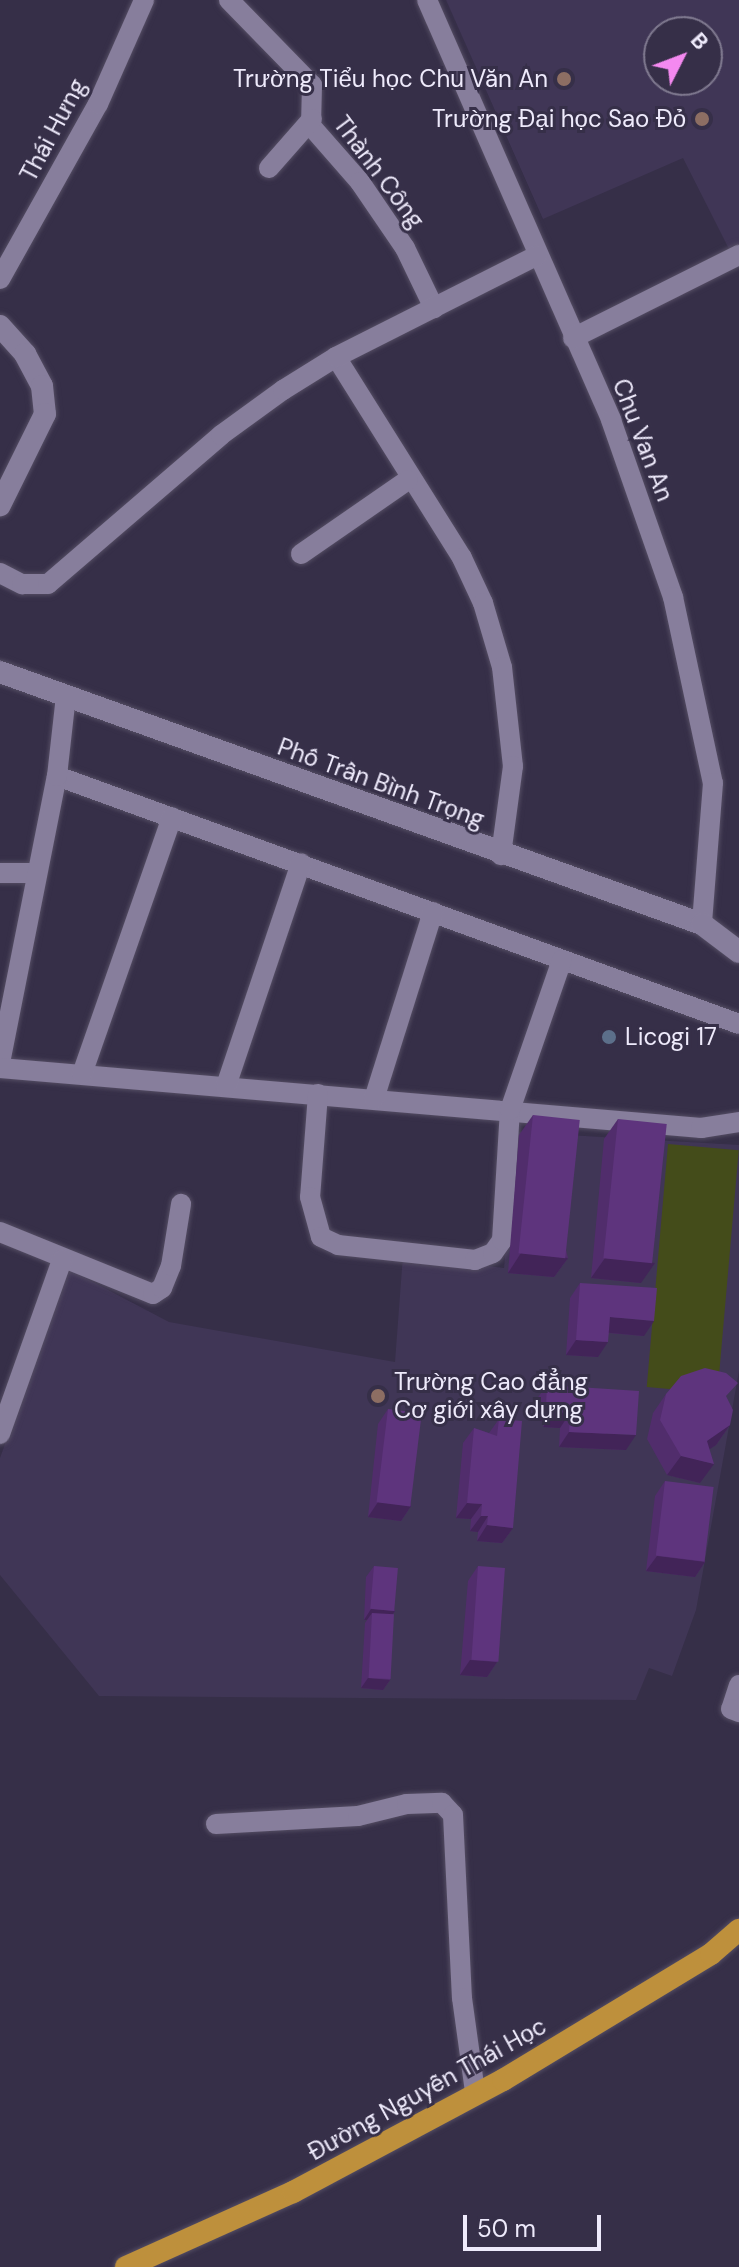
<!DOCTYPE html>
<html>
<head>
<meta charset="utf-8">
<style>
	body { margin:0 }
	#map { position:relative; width:739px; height:2267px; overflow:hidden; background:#362f48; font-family:"DM Sans",sans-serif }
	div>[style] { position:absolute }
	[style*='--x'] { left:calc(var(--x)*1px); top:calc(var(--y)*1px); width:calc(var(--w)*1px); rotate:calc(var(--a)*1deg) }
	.built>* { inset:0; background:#403656 }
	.green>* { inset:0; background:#444c1a; transform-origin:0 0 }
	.roads { filter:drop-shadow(0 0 2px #544d63) drop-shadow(0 0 2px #544d63) }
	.minor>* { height:20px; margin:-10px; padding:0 10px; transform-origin:10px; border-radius:10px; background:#877e9c }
	.tertiary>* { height:22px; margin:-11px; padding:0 11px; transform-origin:11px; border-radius:11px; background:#877e9c }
	.trunk>* { height:22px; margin:-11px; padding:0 11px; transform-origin:11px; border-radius:11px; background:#be903c }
	.wall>* { inset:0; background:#512d6c }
	.shaded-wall>* { inset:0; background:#422458 }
	.building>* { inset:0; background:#5e347d; transform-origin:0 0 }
	.dots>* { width:22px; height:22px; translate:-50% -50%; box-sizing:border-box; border:4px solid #362f48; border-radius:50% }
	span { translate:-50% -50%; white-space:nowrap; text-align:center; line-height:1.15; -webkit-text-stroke:6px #362f48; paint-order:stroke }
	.poi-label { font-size:24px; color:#eeeafb }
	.right { translate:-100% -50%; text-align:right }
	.left { translate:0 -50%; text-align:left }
	.street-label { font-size:24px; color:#eeeafb }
	.north { position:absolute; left:643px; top:16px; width:80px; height:80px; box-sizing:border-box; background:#362f48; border:2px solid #807a90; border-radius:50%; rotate:48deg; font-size:22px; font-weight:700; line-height:32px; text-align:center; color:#eeeafb }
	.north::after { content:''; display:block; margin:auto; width:28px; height:36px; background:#f489f0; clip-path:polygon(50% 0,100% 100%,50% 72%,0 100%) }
	.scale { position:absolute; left:463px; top:2215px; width:138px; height:36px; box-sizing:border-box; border:4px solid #eeeafb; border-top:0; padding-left:10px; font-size:24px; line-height:28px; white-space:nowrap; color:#eeeafb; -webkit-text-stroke:6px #362f48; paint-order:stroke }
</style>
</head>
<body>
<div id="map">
	<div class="built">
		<i style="clip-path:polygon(evenodd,446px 0,739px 0,739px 245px,729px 249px,683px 158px,543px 219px,446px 0,659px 32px,707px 32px,707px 80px,659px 80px,659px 32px)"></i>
		<i style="clip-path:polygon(517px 1132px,739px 1145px,739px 1371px,696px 1610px,672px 1676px,649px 1668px,636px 1700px,99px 1696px,0 1575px,0 1458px,68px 1269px,169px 1322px,395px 1362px,403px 1255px,504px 1268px)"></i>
	</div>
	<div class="green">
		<i style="left:668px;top:1144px;width:71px;height:244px;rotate:5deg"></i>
	</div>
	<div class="roads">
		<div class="minor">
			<i style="--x:229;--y:0;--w:119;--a:45.7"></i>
			<i style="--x:312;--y:85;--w:41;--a:91.4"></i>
			<i style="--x:311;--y:126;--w:74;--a:48.8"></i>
			<i style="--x:360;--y:182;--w:80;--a:55.7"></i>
			<i style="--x:405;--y:248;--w:67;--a:64.2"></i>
			<i style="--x:427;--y:0;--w:459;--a:66.3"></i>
			<i style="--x:611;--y:420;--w:188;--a:70.7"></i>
			<i style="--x:673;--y:597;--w:190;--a:77.9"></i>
			<i style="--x:713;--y:783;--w:141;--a:94.5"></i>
			<i style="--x:269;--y:168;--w:65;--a:-48.7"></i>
			<i style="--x:0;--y:279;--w:201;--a:-60.8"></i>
			<i style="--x:98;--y:104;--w:114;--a:-66.1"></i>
			<i style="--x:573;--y:338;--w:186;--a:-26.6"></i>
			<i style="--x:336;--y:357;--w:237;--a:57.9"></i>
			<i style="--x:462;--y:558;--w:50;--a:65"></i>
			<i style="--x:483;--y:603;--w:67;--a:73.5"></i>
			<i style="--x:502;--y:667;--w:100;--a:83.7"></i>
			<i style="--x:513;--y:766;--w:90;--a:97.7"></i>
			<i style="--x:301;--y:554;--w:130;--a:-34.7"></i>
			<i style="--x:0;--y:573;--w:25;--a:27"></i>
			<i style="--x:22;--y:584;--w:26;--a:0"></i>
			<i style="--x:48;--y:584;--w:228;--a:-40.7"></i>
			<i style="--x:221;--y:435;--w:77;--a:-36"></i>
			<i style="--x:283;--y:390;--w:62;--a:-31.9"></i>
			<i style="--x:336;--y:357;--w:226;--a:-26.8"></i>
			<i style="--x:57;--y:776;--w:726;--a:19.98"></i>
			<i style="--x:0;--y:873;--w:35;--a:0"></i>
			<i style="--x:0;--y:1063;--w:293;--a:-78.8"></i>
			<i style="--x:57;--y:776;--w:81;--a:-83.6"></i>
			<i style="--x:0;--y:1068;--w:704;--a:4.89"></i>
			<i style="--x:701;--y:1128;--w:38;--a:-9"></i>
			<i style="--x:82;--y:1074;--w:272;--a:-70.7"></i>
			<i style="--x:226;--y:1086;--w:235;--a:-71.4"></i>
			<i style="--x:318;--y:1094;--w:103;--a:94.4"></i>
			<i style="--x:310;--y:1197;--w:41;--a:74.6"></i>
			<i style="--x:321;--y:1237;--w:19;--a:25"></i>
			<i style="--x:338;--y:1245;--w:138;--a:6.2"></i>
			<i style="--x:475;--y:1260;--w:19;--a:-21"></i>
			<i style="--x:493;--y:1253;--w:16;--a:-55"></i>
			<i style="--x:502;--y:1240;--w:130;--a:-86.5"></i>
			<i style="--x:510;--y:1110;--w:159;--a:-70.9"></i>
			<i style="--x:374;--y:1099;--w:196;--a:-72.5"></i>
			<i style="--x:0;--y:1232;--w:165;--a:22.1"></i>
			<i style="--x:153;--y:1294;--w:11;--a:-34"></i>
			<i style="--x:162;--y:1288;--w:24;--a:-68"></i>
			<i style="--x:171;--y:1266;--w:63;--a:-80.8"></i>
			<i style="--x:0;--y:1434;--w:185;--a:-70.4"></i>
			<i style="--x:739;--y:1685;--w:25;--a:108"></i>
			<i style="--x:731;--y:1709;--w:9;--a:21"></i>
			<i style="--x:216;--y:1824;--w:142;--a:-3.2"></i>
			<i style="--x:358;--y:1816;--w:50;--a:-13.8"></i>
			<i style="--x:407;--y:1804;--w:35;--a:-2"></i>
			<i style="--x:442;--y:1803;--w:16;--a:47"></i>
			<i style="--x:453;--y:1815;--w:183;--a:87.2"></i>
			<i style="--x:462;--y:1998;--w:95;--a:82.1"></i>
		</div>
		<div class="tertiary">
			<i style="--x:0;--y:326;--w:38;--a:48"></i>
			<i style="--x:25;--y:354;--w:36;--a:62"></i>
			<i style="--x:42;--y:386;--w:28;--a:84"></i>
			<i style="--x:45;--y:414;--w:102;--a:116.3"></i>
			<i style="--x:0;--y:672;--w:746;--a:19.75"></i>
			<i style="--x:702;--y:924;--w:46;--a:37.1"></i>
		</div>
		<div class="trunk">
			<i style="--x:126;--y:2267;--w:183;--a:-24.2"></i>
			<i style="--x:293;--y:2192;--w:238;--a:-28.1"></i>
			<i style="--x:503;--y:2080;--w:243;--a:-31.2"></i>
			<i style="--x:711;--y:1954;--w:37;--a:-41"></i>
		</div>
	</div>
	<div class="wall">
		<i style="clip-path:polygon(533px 1115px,568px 1258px,554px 1277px,508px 1273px,519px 1135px)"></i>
		<i style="clip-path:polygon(618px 1119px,641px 1283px,591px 1278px,604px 1139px)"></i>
		<i style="clip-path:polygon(580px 1283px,644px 1336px,609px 1333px,598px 1357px,566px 1355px,570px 1298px)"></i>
		<i style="clip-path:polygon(547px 1385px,626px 1450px,559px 1447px,560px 1428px,543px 1427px,544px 1421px,535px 1421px,536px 1400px)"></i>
		<i style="clip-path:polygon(666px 1394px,727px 1398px,730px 1425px,716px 1445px,709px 1449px,700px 1483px,667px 1475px,647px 1439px,653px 1413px)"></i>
		<i style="clip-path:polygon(388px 1409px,411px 1506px,401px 1521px,368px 1517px,378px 1424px)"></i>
		<i style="clip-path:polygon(499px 1419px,513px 1528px,502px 1543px,477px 1541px,478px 1532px,470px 1531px,471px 1519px,456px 1518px,463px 1443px,474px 1428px,489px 1433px)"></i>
		<i style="clip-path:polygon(665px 1481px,705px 1562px,695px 1577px,646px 1571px,655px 1496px)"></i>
		<i style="clip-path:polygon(374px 1566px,395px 1611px,393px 1614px,390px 1680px,383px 1690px,361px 1688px,365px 1623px,367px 1620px,364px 1620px,366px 1577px)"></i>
		<i style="clip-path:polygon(478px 1566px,497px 1662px,487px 1677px,460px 1675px,468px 1581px)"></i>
	</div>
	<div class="shaded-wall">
		<i style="clip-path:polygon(521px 1253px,568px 1258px,554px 1277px,508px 1273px)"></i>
		<i style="clip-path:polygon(605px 1258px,655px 1263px,641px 1283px,591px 1278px)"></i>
		<i style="clip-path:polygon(610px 1317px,654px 1321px,644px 1336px,600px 1332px)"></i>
		<i style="clip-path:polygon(576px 1340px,608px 1342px,598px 1357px,566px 1355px)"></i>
		<i style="clip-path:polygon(546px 1406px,554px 1406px,544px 1421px,535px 1421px)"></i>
		<i style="clip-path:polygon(554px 1412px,570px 1413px,560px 1428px,543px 1427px)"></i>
		<i style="clip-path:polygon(730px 1425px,716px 1445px,695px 1459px,714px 1464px,700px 1483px,667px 1475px,681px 1456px)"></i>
		<i style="clip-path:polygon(569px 1432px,636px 1435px,626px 1450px,559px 1447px)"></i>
		<i style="clip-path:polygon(378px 1502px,411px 1506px,401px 1521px,368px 1517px)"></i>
		<i style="clip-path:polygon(467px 1503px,482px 1504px,471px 1519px,456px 1518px)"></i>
		<i style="clip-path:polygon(481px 1516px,488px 1516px,478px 1532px,470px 1531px)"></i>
		<i style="clip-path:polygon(487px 1525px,513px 1528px,502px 1543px,477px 1541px)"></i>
		<i style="clip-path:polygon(657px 1556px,705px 1562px,695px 1577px,646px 1571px)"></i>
		<i style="clip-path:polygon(371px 1609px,395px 1611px,388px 1621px,372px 1613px,367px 1620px,364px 1620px)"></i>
		<i style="clip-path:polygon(470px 1660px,497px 1662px,487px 1677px,460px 1675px)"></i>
		<i style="clip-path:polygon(368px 1678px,390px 1680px,383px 1690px,361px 1688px)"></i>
	</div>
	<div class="building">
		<i style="left:533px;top:1115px;width:47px;height:139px;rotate:6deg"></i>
		<i style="left:618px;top:1119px;width:49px;height:140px;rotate:6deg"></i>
		<i style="clip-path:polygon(580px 1283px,657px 1288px,654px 1321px,610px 1317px,608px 1342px,576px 1340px)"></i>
		<i style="clip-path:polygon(705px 1368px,726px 1373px,738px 1383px,726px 1396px,733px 1410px,730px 1425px,707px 1441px,714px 1464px,681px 1456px,660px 1420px,666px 1394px,681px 1376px)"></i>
		<i style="clip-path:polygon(547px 1385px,639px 1391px,636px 1435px,569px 1432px,570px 1413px,554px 1412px,554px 1406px,546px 1406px)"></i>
		<i style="left:388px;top:1409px;width:34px;height:94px;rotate:7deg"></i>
		<i style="clip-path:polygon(499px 1419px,522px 1421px,513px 1528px,487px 1525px,488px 1516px,481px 1516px,482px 1504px,467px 1503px,474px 1428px,497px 1436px)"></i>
		<i style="left:665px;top:1481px;width:49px;height:75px;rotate:7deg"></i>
		<i style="left:374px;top:1566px;width:24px;height:43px;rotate:5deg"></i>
		<i style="left:478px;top:1566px;width:27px;height:94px;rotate:4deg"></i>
		<i style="left:372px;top:1613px;width:22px;height:65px;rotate:3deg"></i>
	</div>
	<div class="dots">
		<i style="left:564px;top:79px;background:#8d6e63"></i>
		<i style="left:702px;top:119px;background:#8d6e63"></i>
		<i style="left:609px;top:1037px;background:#5c6f8a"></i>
		<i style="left:378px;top:1396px;background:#8d6e63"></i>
	</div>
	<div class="poi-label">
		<span class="right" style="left:548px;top:79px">Trường Tiểu học Chu Văn An</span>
		<span class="right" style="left:686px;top:119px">Trường Đại học Sao Đỏ</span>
		<span class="left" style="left:625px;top:1037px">Licogi 17</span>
		<span class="left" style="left:394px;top:1396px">Trường Cao đẳng<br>Cơ giới xây dựng</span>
	</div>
	<div class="street-label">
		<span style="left:53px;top:130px;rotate:-62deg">Thái Hưng</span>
		<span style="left:379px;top:172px;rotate:53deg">Thành Công</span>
		<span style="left:643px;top:440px;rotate:69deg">Chu Van An</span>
		<span style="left:381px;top:783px;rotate:20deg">Phố Trần Bình Trọng</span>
		<span style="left:427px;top:2089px;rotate:-29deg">Đường Nguyễn Thái Học</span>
	</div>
	<div class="north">B</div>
	<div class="scale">50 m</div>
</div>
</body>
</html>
